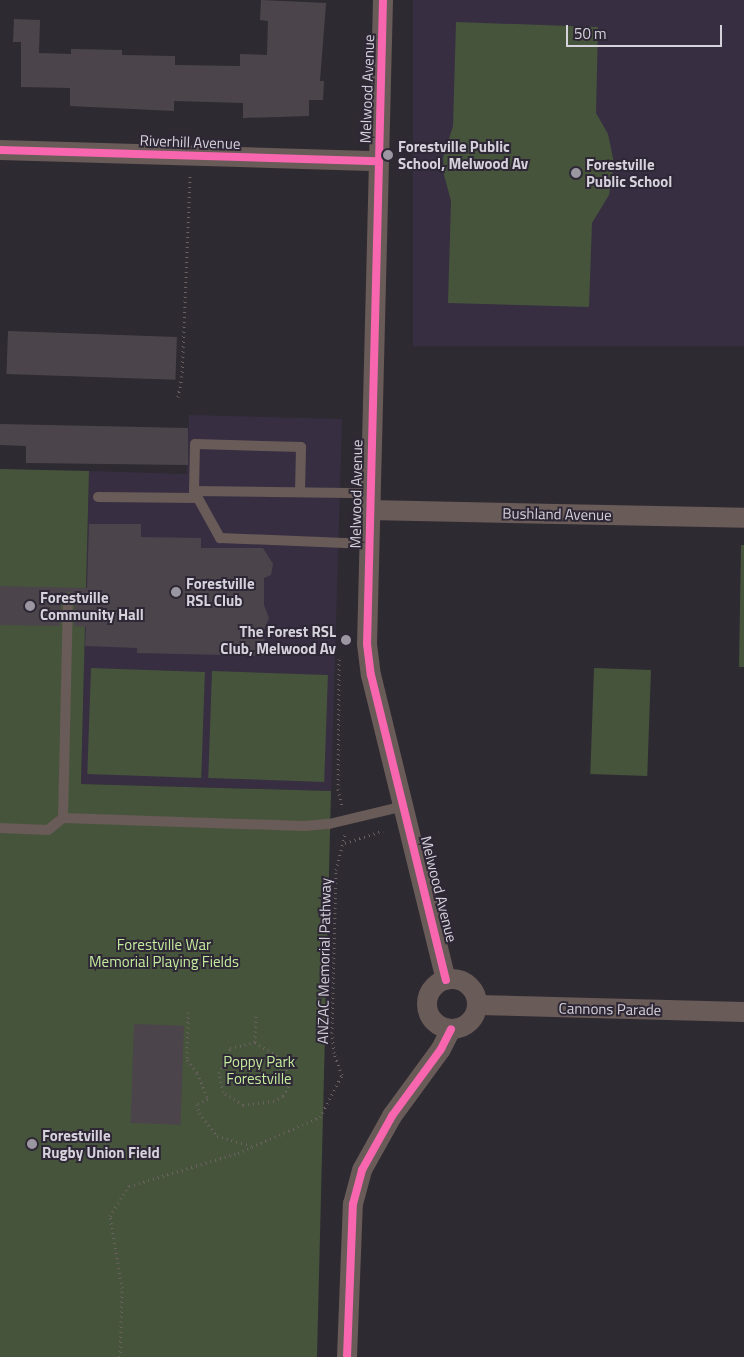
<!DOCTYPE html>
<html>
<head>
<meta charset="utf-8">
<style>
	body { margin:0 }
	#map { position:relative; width:744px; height:1357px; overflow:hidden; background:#2e2a32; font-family:"Titillium Web",sans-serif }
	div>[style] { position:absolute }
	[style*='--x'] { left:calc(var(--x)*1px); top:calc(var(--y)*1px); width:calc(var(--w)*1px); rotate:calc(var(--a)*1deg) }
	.built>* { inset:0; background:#372e42; transform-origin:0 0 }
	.green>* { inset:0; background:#46543c; transform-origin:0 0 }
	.building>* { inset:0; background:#4b454b; transform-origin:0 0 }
	.path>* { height:3px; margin-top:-1.5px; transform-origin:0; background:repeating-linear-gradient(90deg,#6a6160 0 1px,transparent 0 5px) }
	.service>* { height:10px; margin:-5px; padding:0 5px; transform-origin:5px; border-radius:5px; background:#695b57 }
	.minor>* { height:20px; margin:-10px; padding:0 10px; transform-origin:10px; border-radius:10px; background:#695b57 }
	.minor>.ring { margin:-10px; padding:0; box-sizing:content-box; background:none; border:20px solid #695b57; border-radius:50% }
	.cycleway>* { height:8px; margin:-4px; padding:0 4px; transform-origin:4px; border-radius:4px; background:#f766af }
	.dots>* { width:14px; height:14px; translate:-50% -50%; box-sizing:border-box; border:2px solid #2e2736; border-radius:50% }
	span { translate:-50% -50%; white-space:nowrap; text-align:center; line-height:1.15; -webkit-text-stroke:4px #2e2736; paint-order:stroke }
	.street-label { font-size:15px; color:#d6d2dc }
	.poi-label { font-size:15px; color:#d6d2dc; font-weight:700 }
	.left { translate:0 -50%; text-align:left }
	.right { translate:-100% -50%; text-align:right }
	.park-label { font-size:15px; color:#c3ec9d }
	.scale { position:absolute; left:566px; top:25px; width:156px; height:22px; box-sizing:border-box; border:2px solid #d6d2dc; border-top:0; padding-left:6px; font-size:15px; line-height:18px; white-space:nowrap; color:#d6d2dc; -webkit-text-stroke:4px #2e2736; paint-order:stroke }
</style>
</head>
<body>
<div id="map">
	<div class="built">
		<i style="left:413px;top:0;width:331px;height:346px"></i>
		<i style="clip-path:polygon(189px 415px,342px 419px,331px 791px,81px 784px,89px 471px,187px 474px)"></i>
	</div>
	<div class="green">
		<i style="clip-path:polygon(456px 22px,598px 27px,596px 113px,608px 134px,614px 163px,609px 195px,592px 223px,589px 307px,448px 303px,451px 201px,444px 175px,443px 158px,453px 126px)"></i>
		<i style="clip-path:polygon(0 469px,89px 471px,81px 784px,331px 791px,317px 1357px,0 1357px)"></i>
		<i style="clip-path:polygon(741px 545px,744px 545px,744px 667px,739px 667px)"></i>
		<i style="left:91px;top:668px;width:114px;height:106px;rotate:2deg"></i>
		<i style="left:594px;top:668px;width:57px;height:106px;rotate:2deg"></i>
		<i style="left:212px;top:671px;width:116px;height:107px;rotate:2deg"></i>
	</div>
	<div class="building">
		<i style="clip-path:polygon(261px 0,326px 3px,320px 81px,324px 81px,323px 100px,309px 100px,309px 116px,243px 118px,243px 103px,174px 101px,174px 111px,70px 106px,70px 88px,21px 87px,21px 42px,13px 42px,14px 19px,40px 20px,39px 53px,71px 54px,71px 49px,122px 50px,122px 55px,175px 56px,175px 65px,240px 66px,240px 54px,267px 55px,268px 21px,260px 20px)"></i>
		<i style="left:8px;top:331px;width:169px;height:43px;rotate:2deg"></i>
		<i style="clip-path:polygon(0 424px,188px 428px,188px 465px,26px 463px,26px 446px,0 445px)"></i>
		<i style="clip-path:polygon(89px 524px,141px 524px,141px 537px,201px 538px,201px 548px,263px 548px,273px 564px,271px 575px,264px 578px,264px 605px,269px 618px,264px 630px,265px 656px,137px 653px,137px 648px,85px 646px,86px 627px,74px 626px,75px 598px,69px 591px,61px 597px,60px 626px,0 625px,0 586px,87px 588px)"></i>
		<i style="left:134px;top:1024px;width:50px;height:99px;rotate:2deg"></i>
	</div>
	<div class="path">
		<i style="--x:178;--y:397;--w:20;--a:-79"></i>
		<i style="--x:182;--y:377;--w:203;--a:-87.7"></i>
		<i style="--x:339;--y:659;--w:130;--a:90.4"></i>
		<i style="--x:338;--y:789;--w:17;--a:77"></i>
		<i style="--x:345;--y:843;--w:40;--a:-18"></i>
		<i style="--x:188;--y:1012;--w:48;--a:91.2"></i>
		<i style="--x:187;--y:1060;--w:16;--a:52"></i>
		<i style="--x:197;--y:1073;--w:28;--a:67"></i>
		<i style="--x:208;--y:1099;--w:12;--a:156"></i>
		<i style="--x:197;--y:1104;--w:9;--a:77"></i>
		<i style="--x:199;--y:1113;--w:29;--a:52"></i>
		<i style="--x:217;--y:1136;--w:36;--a:16"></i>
		<i style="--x:255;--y:1042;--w:33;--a:33"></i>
		<i style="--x:283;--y:1060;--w:23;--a:70"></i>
		<i style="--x:291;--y:1082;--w:16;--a:120"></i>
		<i style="--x:283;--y:1096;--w:10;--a:151"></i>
		<i style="--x:274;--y:1101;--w:31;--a:173"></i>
		<i style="--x:243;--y:1105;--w:24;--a:-147"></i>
		<i style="--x:223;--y:1092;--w:19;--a:-102"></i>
		<i style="--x:219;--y:1073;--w:27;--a:-66"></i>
		<i style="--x:230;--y:1048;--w:26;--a:-13"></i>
		<i style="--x:255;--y:1042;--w:29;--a:-88"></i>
		<i style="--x:120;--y:1357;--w:69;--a:-88.3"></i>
		<i style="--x:122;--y:1288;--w:73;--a:-99.5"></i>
		<i style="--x:110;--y:1216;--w:36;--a:-58"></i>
		<i style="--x:129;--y:1186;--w:114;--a:-16.8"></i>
		<i style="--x:238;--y:1153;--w:90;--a:-23.7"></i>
		<i style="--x:320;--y:1117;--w:47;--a:-62.4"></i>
		<i style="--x:342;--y:1075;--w:23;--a:-110"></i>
		<i style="--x:334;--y:1053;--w:20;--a:-96"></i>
		<i style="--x:332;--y:1033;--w:163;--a:-88.6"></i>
		<i style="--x:336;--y:870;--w:37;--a:-76"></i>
	</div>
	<div class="service">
		<i style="--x:194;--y:491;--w:175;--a:0.7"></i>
		<i style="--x:300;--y:492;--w:45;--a:-88.7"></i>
		<i style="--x:301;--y:447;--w:106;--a:-178.4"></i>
		<i style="--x:195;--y:444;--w:47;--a:91.2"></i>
		<i style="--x:194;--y:491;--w:54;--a:61"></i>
		<i style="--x:220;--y:538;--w:149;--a:2.3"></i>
		<i style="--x:98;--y:497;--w:100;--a:0.6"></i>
		<i style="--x:63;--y:818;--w:220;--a:-88.7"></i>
		<i style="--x:0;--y:828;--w:48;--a:2.4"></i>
		<i style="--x:48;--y:830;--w:19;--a:-39"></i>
		<i style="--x:63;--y:818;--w:241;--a:1.9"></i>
		<i style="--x:304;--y:826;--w:25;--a:-5"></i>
		<i style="--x:329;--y:824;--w:77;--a:-13.5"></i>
	</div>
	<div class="minor">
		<i style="--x:383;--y:0;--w:644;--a:91.42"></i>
		<i style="--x:367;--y:644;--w:31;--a:83"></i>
		<i style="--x:371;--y:675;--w:314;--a:76.2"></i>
		<i style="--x:0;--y:150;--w:378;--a:1.7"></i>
		<i style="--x:369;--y:510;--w:375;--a:1.2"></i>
		<i class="ring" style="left:427px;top:979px;width:30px;height:30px"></i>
		<i style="--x:477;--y:1005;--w:267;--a:1.5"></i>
		<i style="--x:347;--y:1357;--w:153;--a:-87.8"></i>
		<i style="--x:353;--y:1204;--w:35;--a:-75"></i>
		<i style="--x:362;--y:1170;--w:62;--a:-60.9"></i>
		<i style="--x:392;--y:1116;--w:83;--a:-53.8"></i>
		<i style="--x:441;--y:1049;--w:22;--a:-63"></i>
	</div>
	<div class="cycleway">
		<i style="--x:383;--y:0;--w:644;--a:91.42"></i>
		<i style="--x:367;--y:644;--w:31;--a:83"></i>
		<i style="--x:371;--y:675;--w:314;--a:76.2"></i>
		<i style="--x:0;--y:150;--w:378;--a:1.7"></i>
		<i style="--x:347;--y:1357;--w:153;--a:-87.8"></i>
		<i style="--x:353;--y:1204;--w:35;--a:-75"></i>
		<i style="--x:362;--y:1170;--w:62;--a:-60.9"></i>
		<i style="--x:392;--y:1116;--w:83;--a:-53.8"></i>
		<i style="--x:441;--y:1049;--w:22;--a:-63"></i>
	</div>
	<div class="dots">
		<i style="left:388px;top:155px;background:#9b97a0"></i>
		<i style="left:576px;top:173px;background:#9b97a0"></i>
		<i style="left:176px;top:592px;background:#9b97a0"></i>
		<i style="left:30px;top:606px;background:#9b97a0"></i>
		<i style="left:346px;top:640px;background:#9b97a0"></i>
		<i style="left:32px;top:1144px;background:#9b97a0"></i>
	</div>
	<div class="street-label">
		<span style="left:367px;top:89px;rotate:-88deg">Melwood Avenue</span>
		<span style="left:190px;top:142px;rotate:2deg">Riverhill Avenue</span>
		<span style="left:356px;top:494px;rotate:-89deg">Melwood Avenue</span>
		<span style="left:557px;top:514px;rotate:1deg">Bushland Avenue</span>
		<span style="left:439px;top:889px;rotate:76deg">Melwood Avenue</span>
		<span style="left:324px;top:961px;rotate:-89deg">ANZAC Memorial Pathway</span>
		<span style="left:610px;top:1009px;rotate:1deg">Cannons Parade</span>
	</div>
	<div class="poi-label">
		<span class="left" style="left:398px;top:155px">Forestville Public<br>School, Melwood Av</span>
		<span class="left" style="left:586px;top:173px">Forestville<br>Public School</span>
		<span class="left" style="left:186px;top:592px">Forestville<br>RSL Club</span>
		<span class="left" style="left:40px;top:606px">Forestville<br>Community Hall</span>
		<span class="right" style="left:336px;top:640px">The Forest RSL<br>Club, Melwood Av</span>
		<span class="left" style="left:42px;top:1144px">Forestville<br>Rugby Union Field</span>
	</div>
	<div class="park-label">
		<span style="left:164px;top:953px">Forestville War<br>Memorial Playing Fields</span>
		<span style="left:259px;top:1070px">Poppy Park<br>Forestville</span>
	</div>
	<div class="scale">50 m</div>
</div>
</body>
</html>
